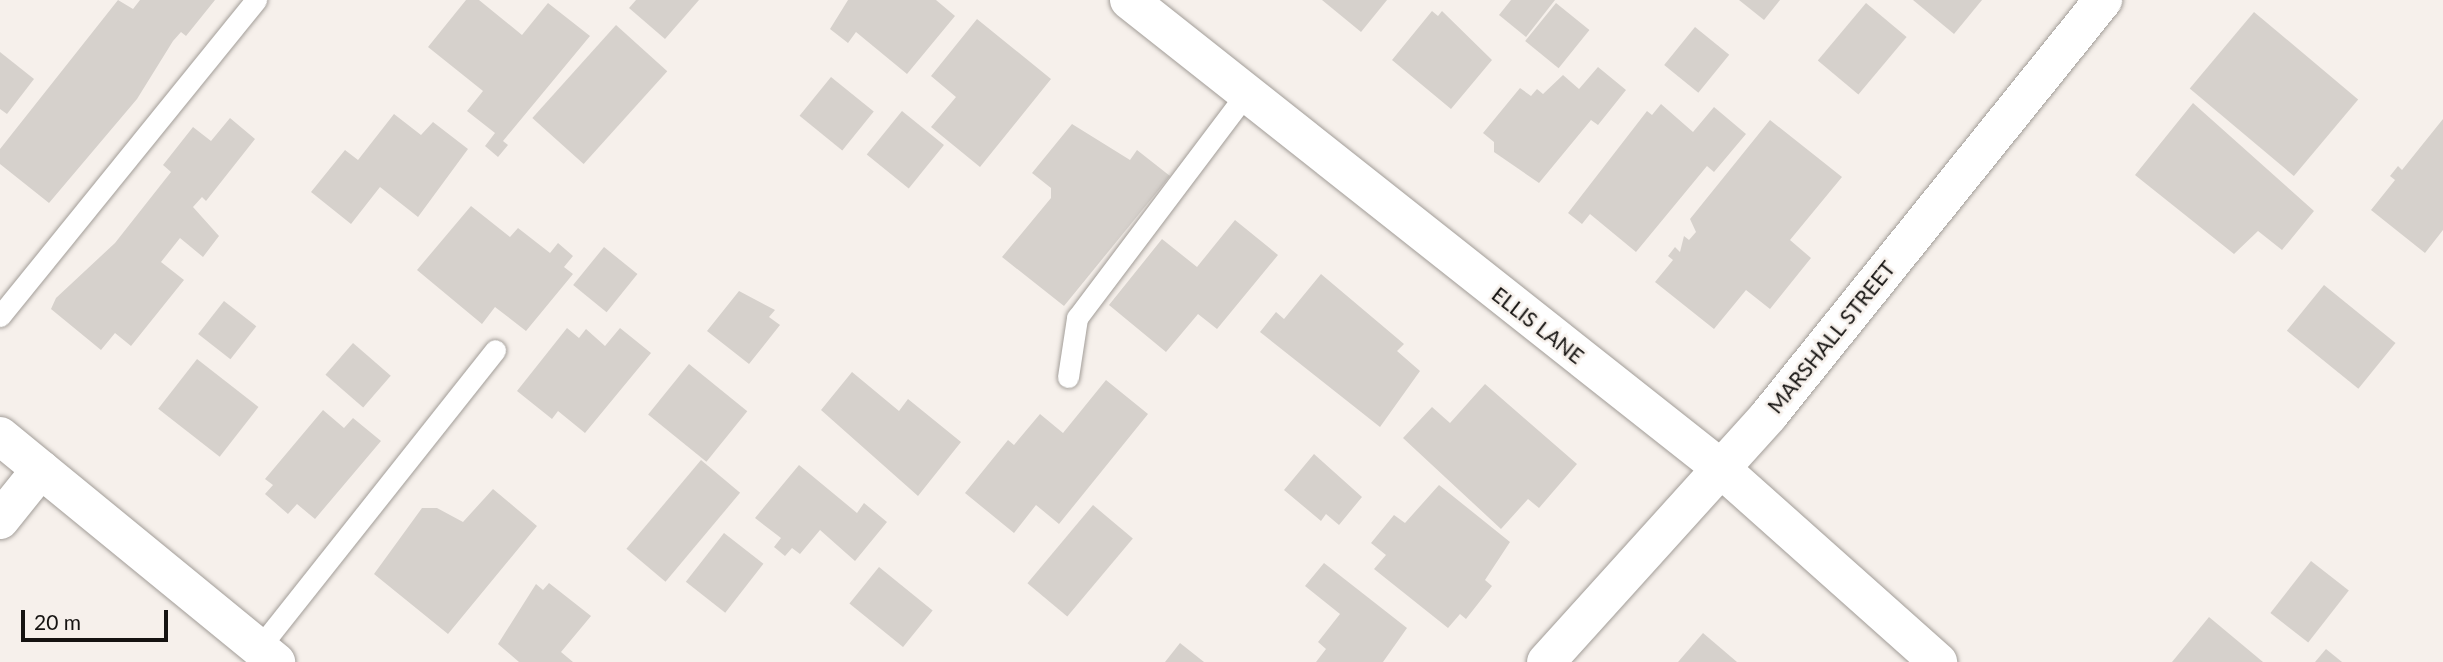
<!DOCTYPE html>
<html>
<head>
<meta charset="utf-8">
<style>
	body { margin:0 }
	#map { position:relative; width:2443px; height:662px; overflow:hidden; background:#f6f0eb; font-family:Lato,sans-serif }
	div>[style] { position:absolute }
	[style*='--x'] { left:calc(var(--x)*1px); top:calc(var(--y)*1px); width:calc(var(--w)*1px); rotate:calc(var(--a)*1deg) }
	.building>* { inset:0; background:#d6d1cc; transform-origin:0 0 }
	.roads { filter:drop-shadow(0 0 2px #a29d98) drop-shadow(0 0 2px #a29d98) }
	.lane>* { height:21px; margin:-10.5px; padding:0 10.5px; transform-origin:10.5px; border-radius:10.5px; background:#fff }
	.street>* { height:38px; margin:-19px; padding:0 19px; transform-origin:19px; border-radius:19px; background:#fff }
	.secondary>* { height:38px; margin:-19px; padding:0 19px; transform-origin:19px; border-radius:19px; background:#fff }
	span { translate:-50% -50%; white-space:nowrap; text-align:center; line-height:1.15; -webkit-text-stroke:5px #f6f0eb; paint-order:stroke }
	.street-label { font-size:21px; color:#151311 }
	.scale { position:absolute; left:21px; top:610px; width:147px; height:32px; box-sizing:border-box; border:4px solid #151311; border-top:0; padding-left:9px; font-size:21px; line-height:24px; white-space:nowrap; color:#151311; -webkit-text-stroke:5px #f6f0eb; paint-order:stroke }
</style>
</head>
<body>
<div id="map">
	<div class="building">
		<i style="clip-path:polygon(118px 0,133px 9px,140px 0,215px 0,186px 36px,181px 32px,173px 41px,137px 99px,49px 203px,0 164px,0 149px)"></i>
		<i style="clip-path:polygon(466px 0,479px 0,522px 35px,548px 3px,590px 36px,503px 141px,508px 145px,498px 157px,485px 146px,495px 133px,467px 111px,483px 91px,428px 47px)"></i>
		<i style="clip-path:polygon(636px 0,699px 0,665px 39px,629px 8px)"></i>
		<i style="clip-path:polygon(848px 0,936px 0,955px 16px,907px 74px,856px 32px,848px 43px,830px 29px)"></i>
		<i style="clip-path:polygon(1322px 0,1387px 0,1361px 32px)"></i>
		<i style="clip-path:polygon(1511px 0,1555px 0,1526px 37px,1499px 15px)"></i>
		<i style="clip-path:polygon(1739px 0,1780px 0,1764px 20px)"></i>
		<i style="clip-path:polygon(1913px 0,1982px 0,1954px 34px)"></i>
		<i style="left:1556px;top:3px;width:43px;height:49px;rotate:39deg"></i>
		<i style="left:1866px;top:3px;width:53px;height:75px;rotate:40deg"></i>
		<i style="clip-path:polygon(1432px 11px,1438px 16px,1442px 11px,1492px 60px,1451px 109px,1392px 60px)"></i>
		<i style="left:2254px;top:12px;width:136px;height:100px;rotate:40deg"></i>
		<i style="clip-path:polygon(977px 19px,1051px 79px,980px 167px,931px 127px,956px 97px,931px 76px)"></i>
		<i style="left:616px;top:25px;width:69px;height:125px;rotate:42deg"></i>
		<i style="left:1695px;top:27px;width:44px;height:49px;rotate:39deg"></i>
		<i style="clip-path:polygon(0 52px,34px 79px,7px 114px,0 109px)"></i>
		<i style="clip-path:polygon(1598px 67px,1626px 90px,1598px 125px,1591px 120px,1539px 183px,1494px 152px,1494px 142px,1483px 133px,1520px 88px,1531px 96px,1537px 89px,1543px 94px,1563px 75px,1579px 89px)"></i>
		<i style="left:831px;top:77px;width:55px;height:50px;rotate:39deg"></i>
		<i style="clip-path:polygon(2193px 103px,2314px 211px,2282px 250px,2258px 231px,2234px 254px,2135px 175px)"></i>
		<i style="clip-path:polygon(1661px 104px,1693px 132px,1714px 107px,1746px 134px,1714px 172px,1707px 166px,1636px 252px,1590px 214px,1582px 224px,1568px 213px,1647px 111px,1652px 115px)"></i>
		<i style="left:902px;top:111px;width:54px;height:56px;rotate:39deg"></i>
		<i style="clip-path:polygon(394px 114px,421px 135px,433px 122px,468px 149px,418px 217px,380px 187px,351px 224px,311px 192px,345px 150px,358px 160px)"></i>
		<i style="clip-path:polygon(230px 118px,255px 139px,206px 201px,202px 197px,193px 207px,219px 236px,203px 257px,180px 238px,161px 262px,184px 280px,131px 346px,115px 333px,101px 350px,51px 309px,56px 298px,115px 243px,171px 172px,163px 165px,193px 127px,211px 141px)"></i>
		<i style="clip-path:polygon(2443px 119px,2443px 230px,2425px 253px,2371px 210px,2395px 180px,2390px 176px,2398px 166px,2402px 170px)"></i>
		<i style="clip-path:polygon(1770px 120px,1842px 177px,1790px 240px,1811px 258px,1770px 309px,1746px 290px,1714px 329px,1655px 282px,1673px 260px,1668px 256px,1675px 247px,1680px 252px,1684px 236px,1689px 240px,1696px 232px,1690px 219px)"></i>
		<i style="clip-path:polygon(1072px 124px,1130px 160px,1137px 150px,1170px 176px,1064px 306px,1002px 257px,1051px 198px,1051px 188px,1032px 173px)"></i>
		<i style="clip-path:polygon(471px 206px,510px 237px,518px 228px,550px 253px,558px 243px,573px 256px,564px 267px,573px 274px,526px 331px,495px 307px,482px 324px,417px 270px)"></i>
		<i style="clip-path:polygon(1235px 220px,1278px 255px,1217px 329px,1198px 314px,1166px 352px,1109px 305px,1162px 239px,1197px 267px)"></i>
		<i style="left:604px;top:247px;width:43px;height:49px;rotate:39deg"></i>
		<i style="clip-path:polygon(1321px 274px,1404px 344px,1397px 351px,1420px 371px,1380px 427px,1260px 332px,1276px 312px,1284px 319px)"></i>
		<i style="left:2324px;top:285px;width:92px;height:59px;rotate:39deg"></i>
		<i style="clip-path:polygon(739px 291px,775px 310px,769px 317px,780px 325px,749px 364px,707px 331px)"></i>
		<i style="left:224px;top:301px;width:41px;height:42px;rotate:38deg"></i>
		<i style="clip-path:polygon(567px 328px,579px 338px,586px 329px,605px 346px,620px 328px,651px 353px,585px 433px,558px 411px,552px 419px,517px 391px)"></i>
		<i style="left:353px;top:343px;width:50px;height:42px;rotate:41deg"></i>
		<i style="left:197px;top:359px;width:78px;height:63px;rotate:38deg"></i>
		<i style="left:689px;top:364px;width:75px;height:65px;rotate:39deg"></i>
		<i style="clip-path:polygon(852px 372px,899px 411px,908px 399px,961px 442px,918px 496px,821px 410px)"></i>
		<i style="clip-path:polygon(1106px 380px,1148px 414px,1059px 524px,1036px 505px,1014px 533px,965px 493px,1008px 440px,1014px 445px,1040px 414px,1063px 433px)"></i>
		<i style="clip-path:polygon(1485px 384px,1577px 464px,1539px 508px,1528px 499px,1501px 529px,1403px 438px,1432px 407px,1450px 423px)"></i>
		<i style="clip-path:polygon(323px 410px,344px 428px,353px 418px,381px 441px,315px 519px,297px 504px,288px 514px,265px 494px,273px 485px,265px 479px)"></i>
		<i style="clip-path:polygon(1314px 454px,1362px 497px,1339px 525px,1326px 514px,1321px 521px,1284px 490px)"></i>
		<i style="left:701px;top:460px;width:51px;height:116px;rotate:40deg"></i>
		<i style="clip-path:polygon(799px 465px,857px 513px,864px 503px,887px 522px,855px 561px,820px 530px,800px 554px,792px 548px,785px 556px,774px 547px,781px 538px,755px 518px)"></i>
		<i style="clip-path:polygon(1439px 485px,1510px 542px,1485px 580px,1492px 586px,1466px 619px,1460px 614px,1448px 628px,1374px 569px,1386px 555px,1371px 543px,1394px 515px,1405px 523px)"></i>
		<i style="clip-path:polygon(493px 489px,537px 526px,448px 634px,374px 574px,422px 508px,437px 508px,463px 522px)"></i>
		<i style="left:1093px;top:505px;width:52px;height:102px;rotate:40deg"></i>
		<i style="left:724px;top:533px;width:50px;height:62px;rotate:38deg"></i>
		<i style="left:2311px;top:561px;width:48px;height:66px;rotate:38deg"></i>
		<i style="clip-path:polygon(1324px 563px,1407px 628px,1383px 662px,1316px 662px,1326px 649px,1318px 642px,1340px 614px,1305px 586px)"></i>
		<i style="left:879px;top:567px;width:69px;height:47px;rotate:39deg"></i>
		<i style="clip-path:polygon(549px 583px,591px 616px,561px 652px,573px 662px,519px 662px,498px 644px,536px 584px,543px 590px)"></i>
		<i style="clip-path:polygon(2209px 617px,2263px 662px,2172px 662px)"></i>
		<i style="clip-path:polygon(1703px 633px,1737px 662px,1678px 662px)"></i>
		<i style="clip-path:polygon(1180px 643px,1204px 662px,1165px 662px)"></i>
		<i style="clip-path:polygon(2326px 649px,2342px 662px,2315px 662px)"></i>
	</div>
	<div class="roads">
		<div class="lane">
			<i style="--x:0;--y:316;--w:407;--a:-51"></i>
			<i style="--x:1068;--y:377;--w:60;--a:-81.3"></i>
			<i style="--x:1077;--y:318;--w:278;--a:-53"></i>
			<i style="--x:259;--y:648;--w:380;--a:-51.6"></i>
		</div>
		<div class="street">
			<i style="--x:1129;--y:0;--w:751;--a:38.35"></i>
			<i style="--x:1718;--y:466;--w:295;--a:41.7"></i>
			<i style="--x:1546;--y:662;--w:333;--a:-47.9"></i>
			<i style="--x:1769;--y:415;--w:533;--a:-51.17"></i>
		</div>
		<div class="secondary">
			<i style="--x:0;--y:436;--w:357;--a:39.3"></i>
			<i style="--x:0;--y:520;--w:65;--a:-51.2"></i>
		</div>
	</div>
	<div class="street-label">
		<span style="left:1538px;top:325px;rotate:38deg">ELLIS LANE</span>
		<span style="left:1831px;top:337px;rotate:-51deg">MARSHALL STREET</span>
	</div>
	<div class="scale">20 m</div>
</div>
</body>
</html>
